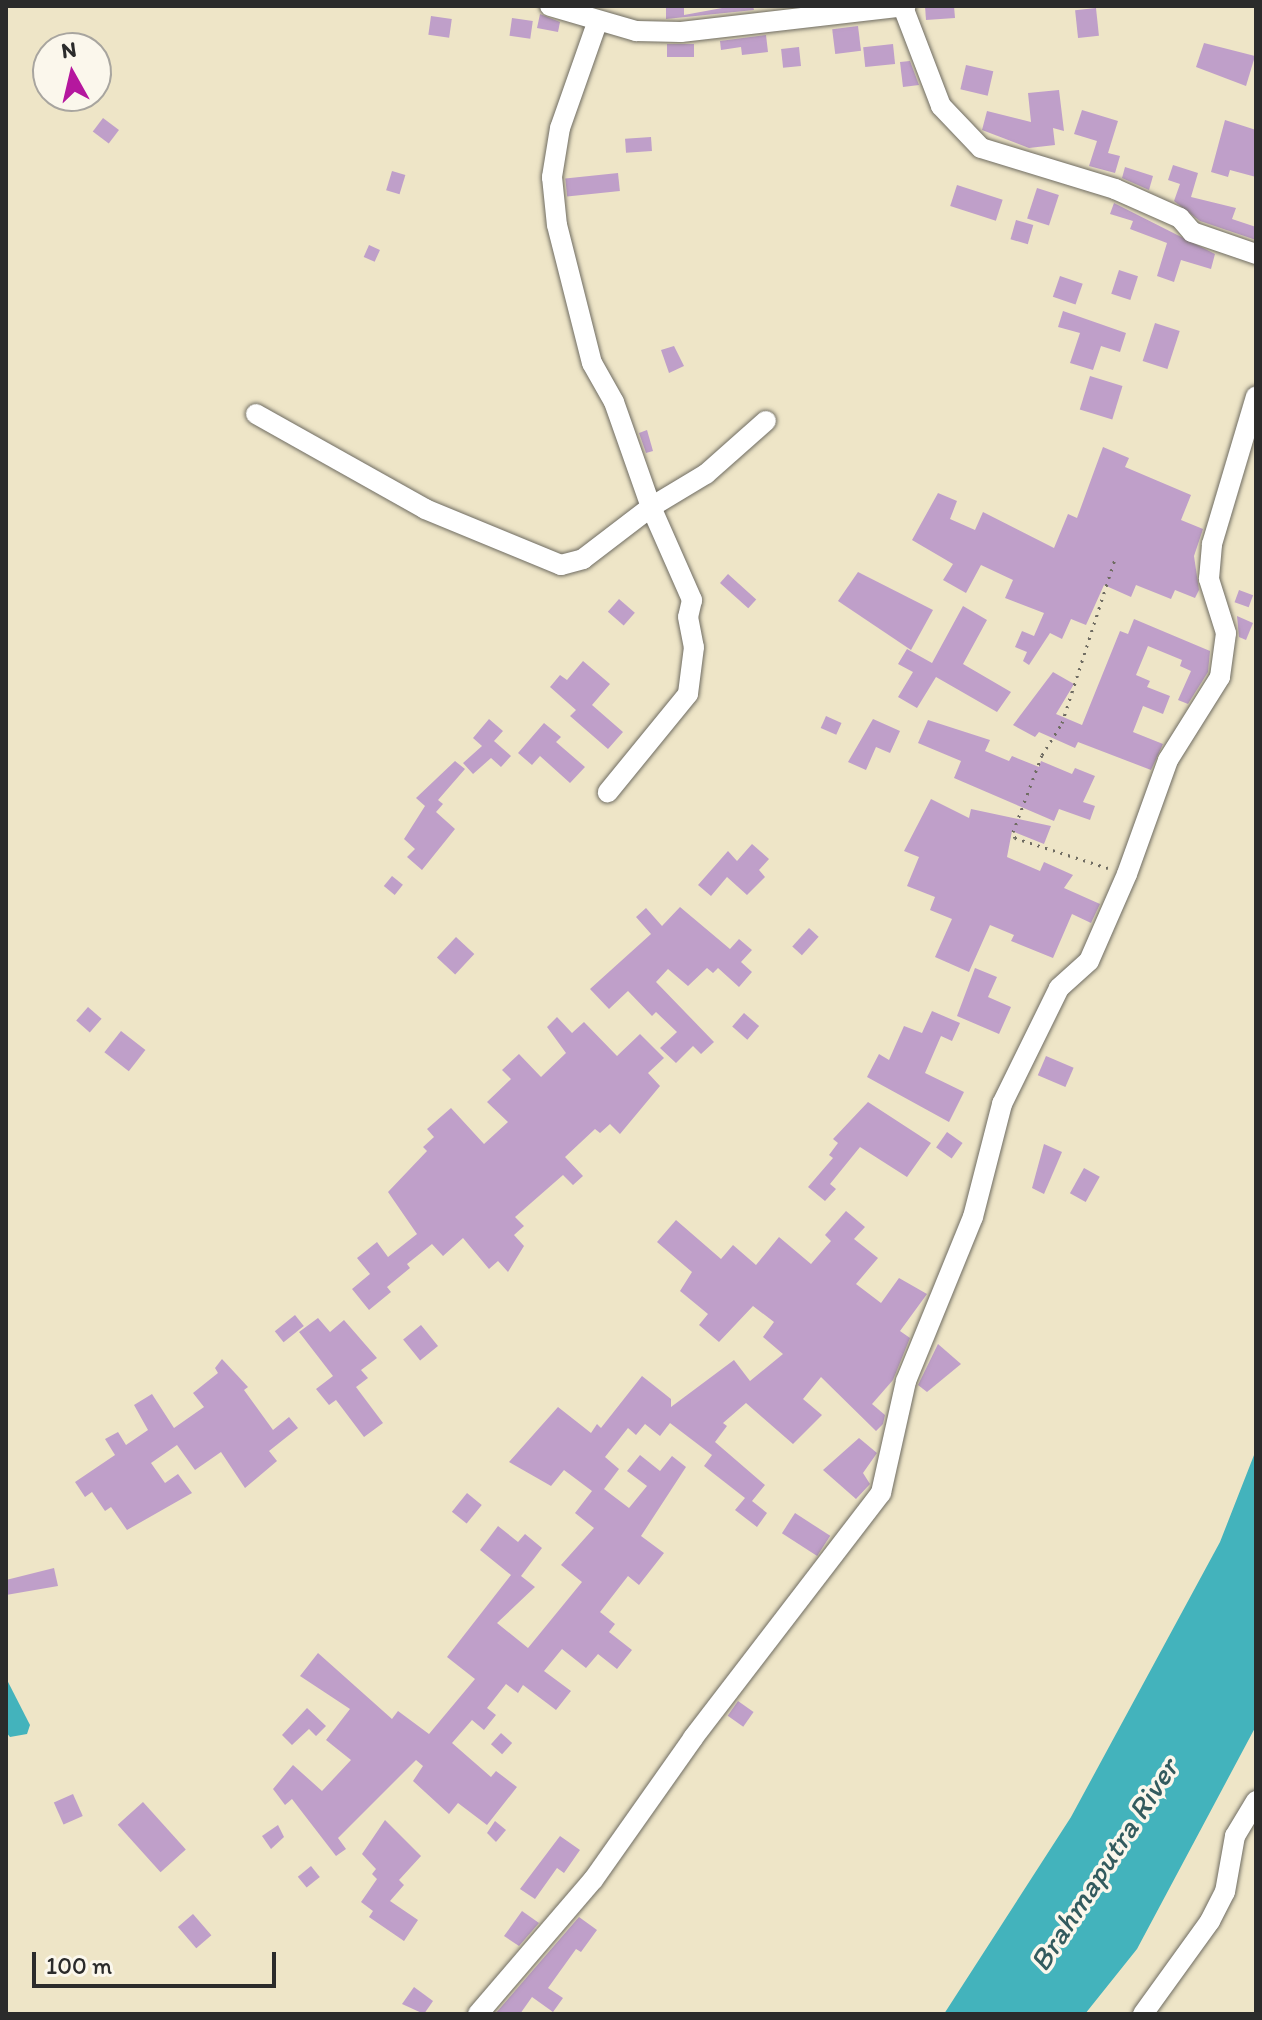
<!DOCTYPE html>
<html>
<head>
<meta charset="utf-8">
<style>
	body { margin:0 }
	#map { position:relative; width:1262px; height:2020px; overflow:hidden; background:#eee5c7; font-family:Itim,sans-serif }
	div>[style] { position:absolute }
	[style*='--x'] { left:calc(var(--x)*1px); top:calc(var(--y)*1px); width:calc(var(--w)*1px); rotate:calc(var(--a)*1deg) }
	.water>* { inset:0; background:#43b3bc }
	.building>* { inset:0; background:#bf9fc9; transform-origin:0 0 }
	.path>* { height:3px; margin-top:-1.5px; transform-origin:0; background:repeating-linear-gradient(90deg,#6f6c62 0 2px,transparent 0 8px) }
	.roads { filter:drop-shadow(0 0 2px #6f6c62) drop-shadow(0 0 2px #6f6c62) }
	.minor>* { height:20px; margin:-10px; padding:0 10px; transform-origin:10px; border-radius:10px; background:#fff }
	span { translate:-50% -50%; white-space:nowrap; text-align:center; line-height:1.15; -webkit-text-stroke:7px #fbf7ec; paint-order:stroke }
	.water-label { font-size:30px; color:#335b5e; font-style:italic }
	.frame { position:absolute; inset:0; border:8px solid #2b2b2b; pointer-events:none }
	.north { position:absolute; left:32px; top:32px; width:80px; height:80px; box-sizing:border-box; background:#fbf7ec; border:2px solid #a8a59f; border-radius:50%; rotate:352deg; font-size:22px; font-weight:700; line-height:32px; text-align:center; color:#2b2b2b }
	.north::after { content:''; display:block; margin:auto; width:28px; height:36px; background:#b5179e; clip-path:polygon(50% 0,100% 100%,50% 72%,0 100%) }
	.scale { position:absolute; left:32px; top:1952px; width:244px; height:36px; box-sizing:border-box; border:4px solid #2b2b2b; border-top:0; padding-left:10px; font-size:24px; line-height:28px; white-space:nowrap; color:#2b2b2b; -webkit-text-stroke:6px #fbf7ec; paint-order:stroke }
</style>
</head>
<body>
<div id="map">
	<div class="water">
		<i style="clip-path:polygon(1256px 1450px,1256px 1726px,1137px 1949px,1085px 2014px,944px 2014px,1071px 1817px,1220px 1542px)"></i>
		<i style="clip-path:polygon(6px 1678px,30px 1725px,27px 1734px,10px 1737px,6px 1732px)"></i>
	</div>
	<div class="building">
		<i style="clip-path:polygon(666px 6px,684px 6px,684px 15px,733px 6px,753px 6px,754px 10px,666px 19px)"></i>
		<i style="clip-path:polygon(925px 6px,954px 6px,955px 18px,926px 20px)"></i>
		<i style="left:1096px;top:8px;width:28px;height:21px;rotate:84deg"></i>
		<i style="clip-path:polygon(540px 14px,560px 22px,558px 32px,537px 28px)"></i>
		<i style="left:431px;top:16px;width:21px;height:19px;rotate:8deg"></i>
		<i style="left:512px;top:18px;width:21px;height:18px;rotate:8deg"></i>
		<i style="left:858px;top:26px;width:25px;height:26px;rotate:83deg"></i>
		<i style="clip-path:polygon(766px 35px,768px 52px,742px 55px,741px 47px,721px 50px,720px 41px)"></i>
		<i style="clip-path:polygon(1204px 43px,1255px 56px,1246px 86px,1196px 67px)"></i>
		<i style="left:694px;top:44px;width:13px;height:27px;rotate:90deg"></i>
		<i style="left:893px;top:44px;width:20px;height:30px;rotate:84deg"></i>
		<i style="left:799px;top:47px;width:19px;height:18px;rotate:84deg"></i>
		<i style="clip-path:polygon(910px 61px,919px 85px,903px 87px,900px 62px)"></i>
		<i style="left:966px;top:65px;width:28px;height:25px;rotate:13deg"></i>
		<i style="clip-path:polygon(1059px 90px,1064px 131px,1053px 128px,1055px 145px,1029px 148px,982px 130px,987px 111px,1031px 122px,1028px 93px)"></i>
		<i style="clip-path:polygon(1082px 110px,1118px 121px,1108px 153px,1120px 156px,1115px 173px,1089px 166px,1097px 141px,1074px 134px)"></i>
		<i style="left:103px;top:118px;width:20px;height:17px;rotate:37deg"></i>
		<i style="clip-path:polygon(1225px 120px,1256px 130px,1256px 177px,1230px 170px,1228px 177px,1211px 172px)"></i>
		<i style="left:651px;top:137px;width:14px;height:26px;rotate:86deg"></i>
		<i style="clip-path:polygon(1173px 165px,1198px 173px,1191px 197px,1236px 208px,1232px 219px,1256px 227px,1256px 240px,1200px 221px,1174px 201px,1180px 184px,1168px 180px)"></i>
		<i style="clip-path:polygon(1125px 167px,1153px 176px,1149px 190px,1122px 178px)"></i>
		<i style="left:392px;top:171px;width:14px;height:20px;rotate:17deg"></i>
		<i style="left:618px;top:173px;width:18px;height:53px;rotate:84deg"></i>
		<i style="left:957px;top:185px;width:48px;height:22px;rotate:18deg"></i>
		<i style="left:1037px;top:188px;width:23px;height:32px;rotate:18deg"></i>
		<i style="clip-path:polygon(1114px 203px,1215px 254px,1211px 269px,1181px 260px,1174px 282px,1157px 276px,1167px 243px,1130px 229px,1133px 221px,1110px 214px)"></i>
		<i style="left:1016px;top:220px;width:18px;height:20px;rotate:16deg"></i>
		<i style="left:369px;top:245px;width:12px;height:13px;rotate:24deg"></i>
		<i style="left:1119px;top:270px;width:20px;height:25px;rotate:18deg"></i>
		<i style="left:1060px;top:276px;width:24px;height:22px;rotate:19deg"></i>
		<i style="clip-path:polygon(1063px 311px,1126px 333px,1120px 352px,1101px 346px,1093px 370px,1070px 363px,1080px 333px,1058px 327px)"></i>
		<i style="left:1155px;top:323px;width:26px;height:40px;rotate:18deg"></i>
		<i style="clip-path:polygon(674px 346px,684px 366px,669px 373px,661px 350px)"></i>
		<i style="left:1090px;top:376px;width:34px;height:35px;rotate:17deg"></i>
		<i style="clip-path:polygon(647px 430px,653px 451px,646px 453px,639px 433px)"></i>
		<i style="clip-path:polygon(1103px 447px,1129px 458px,1125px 467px,1191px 495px,1181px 520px,1203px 529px,1194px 556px,1199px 590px,1195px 598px,1175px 590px,1171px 599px,1136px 585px,1131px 597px,1104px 585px,1086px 625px,1071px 619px,1062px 639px,1050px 633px,1029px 665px,1023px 661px,1027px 652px,1015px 647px,1022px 631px,1034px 636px,1044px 613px,1005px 598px,1013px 580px,981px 565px,966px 593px,943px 580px,953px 564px,912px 540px,938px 493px,957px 501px,950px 519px,975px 530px,983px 512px,1054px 548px,1068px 514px,1077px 518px)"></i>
		<i style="clip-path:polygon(858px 572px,933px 610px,911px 650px,838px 601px)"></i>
		<i style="left:728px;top:574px;width:38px;height:12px;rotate:42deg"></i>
		<i style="left:1239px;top:590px;width:15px;height:13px;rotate:20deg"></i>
		<i style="left:619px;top:599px;width:21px;height:17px;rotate:41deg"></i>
		<i style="clip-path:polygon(963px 606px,987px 620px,963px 664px,1011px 692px,997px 712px,936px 677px,917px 708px,898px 697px,913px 672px,898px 664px,907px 649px,932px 663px)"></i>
		<i style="clip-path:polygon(1237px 616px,1253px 623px,1246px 640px,1239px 637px)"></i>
		<i style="clip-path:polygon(1134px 619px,1210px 651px,1208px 672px,1188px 704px,1178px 700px,1191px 671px,1180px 666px,1182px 660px,1148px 646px,1136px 675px,1150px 681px,1147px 687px,1170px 696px,1163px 714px,1143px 706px,1133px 732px,1163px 744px,1151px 770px,1078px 742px,1075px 748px,1039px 732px,1035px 737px,1013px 725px,1053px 672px,1074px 684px,1056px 714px,1082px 725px,1120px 631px,1128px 634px)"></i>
		<i style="clip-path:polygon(583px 661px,610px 684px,592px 705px,623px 732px,608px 749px,570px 716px,576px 710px,550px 687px,560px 675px,567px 680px)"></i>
		<i style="left:826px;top:716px;width:17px;height:13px;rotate:24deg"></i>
		<i style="clip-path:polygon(489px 719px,503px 731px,494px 741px,511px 756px,501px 767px,491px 758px,473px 774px,463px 763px,482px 746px,473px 738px)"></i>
		<i style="clip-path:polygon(873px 719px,900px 731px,890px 753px,876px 747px,866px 770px,848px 762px)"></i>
		<i style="clip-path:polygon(928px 720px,990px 740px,985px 751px,1009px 761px,1012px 756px,1039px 767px,1041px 761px,1072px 774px,1075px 768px,1095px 776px,1083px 802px,1095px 806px,1090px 820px,1059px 809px,1054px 821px,954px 778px,961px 761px,918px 743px)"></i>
		<i style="clip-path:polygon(544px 723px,561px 737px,556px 742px,585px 767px,570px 783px,540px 756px,532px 765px,518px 753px)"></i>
		<i style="clip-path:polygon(455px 761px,465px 769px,438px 800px,443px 804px,436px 812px,455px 829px,422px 870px,407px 857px,415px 849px,404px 839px,425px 806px,416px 798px)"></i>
		<i style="clip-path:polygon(931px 799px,969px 818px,971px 809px,1051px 826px,1044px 844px,1012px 831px,1007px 857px,1040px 871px,1044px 862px,1073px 875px,1064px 888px,1100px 904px,1091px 923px,1072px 914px,1053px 958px,1011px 941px,1014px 935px,990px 925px,969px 972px,935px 957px,952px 919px,930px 910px,935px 897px,907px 886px,919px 857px,904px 851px)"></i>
		<i style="clip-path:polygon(752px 844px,769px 859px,759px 870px,765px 877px,747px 895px,727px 877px,711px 896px,698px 885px,728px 851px,737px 861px)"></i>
		<i style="left:392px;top:876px;width:14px;height:13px;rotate:39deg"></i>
		<i style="clip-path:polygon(680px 907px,730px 949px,739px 939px,752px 950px,741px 962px,752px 972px,739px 987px,718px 968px,713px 973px,707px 968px,688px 986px,668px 969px,656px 982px,714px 1042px,701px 1054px,693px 1046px,676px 1063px,660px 1048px,677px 1032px,656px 1012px,652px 1016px,628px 991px,609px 1009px,590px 989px,651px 934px,636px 917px,646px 908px,662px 926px)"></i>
		<i style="left:809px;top:928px;width:13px;height:25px;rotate:42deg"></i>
		<i style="left:456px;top:937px;width:25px;height:28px;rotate:43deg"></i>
		<i style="clip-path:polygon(975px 968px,997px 977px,988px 997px,1011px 1007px,999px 1034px,957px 1016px)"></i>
		<i style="left:88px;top:1007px;width:18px;height:18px;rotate:41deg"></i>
		<i style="clip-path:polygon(932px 1011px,960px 1023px,952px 1041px,941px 1036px,925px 1073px,964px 1092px,949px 1122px,867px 1077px,879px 1054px,889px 1060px,904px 1026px,922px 1033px)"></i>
		<i style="left:744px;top:1013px;width:20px;height:18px;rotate:41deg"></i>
		<i style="clip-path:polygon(557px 1017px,572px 1033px,584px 1022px,617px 1056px,640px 1034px,664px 1058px,648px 1073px,660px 1086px,620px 1134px,610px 1124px,600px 1133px,595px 1129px,565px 1157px,583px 1176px,573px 1185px,563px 1175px,515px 1217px,524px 1226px,514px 1235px,524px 1246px,508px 1272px,498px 1261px,489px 1269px,463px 1238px,443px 1256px,432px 1244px,407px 1264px,410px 1268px,387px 1287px,391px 1292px,369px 1310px,352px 1289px,370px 1274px,357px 1258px,377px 1242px,388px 1257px,417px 1234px,388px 1192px,427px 1151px,423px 1147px,434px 1137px,427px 1129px,451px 1108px,484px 1144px,508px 1122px,487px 1102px,511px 1079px,502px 1070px,519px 1054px,541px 1077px,566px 1053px,547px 1027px)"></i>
		<i style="left:121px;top:1031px;width:31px;height:27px;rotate:38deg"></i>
		<i style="left:1046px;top:1056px;width:30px;height:21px;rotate:23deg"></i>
		<i style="clip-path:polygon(868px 1102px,931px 1143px,907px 1177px,860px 1147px,830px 1184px,836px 1189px,825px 1201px,808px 1187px,833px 1158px,829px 1155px,838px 1143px,833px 1139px)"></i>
		<i style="left:947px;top:1132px;width:19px;height:19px;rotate:35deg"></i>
		<i style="clip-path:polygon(1044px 1144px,1062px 1152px,1044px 1194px,1032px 1188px)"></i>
		<i style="left:1084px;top:1168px;width:18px;height:29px;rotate:29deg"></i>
		<i style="clip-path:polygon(846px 1211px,865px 1227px,854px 1239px,878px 1258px,856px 1284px,881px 1303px,899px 1278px,927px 1294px,900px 1331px,910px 1338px,893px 1380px,872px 1404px,885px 1415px,883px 1424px,876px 1431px,821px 1377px,803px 1399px,822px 1415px,793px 1444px,746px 1403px,723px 1423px,727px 1426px,715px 1442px,765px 1485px,752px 1501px,767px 1513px,757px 1527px,735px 1510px,745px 1498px,704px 1466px,712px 1455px,670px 1423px,660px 1436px,645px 1424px,636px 1435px,628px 1428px,605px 1457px,619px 1469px,604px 1489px,629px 1508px,647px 1486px,627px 1471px,640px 1455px,660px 1471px,672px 1456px,686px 1467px,641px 1536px,664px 1553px,639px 1585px,628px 1576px,600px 1612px,615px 1624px,609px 1632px,632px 1650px,617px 1669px,598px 1654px,586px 1668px,562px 1649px,544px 1671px,571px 1691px,556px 1710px,523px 1685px,518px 1693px,506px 1684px,487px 1708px,496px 1715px,484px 1730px,472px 1720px,452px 1743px,491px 1777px,496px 1771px,517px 1787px,487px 1825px,458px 1803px,449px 1814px,413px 1781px,423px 1766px,416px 1760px,338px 1838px,346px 1849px,336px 1856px,292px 1799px,285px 1805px,273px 1789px,293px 1765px,322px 1791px,351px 1760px,326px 1740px,350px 1709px,300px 1676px,318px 1653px,392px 1719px,398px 1711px,429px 1734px,475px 1679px,447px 1657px,511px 1575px,480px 1550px,498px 1526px,518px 1542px,525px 1534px,542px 1548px,521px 1576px,535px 1587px,497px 1623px,528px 1648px,582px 1582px,561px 1565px,594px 1528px,575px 1513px,592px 1491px,564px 1470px,551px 1486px,509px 1462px,558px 1407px,591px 1433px,597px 1424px,601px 1428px,642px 1376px,671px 1399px,671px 1407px,734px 1360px,750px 1381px,783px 1354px,763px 1337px,774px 1322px,753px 1306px,719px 1342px,699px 1325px,708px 1314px,680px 1291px,692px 1272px,657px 1242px,676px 1220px,721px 1259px,733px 1245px,756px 1265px,779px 1237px,811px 1264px,831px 1241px,825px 1235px)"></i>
		<i style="left:295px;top:1315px;width:14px;height:26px;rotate:51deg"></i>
		<i style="clip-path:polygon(318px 1318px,330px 1332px,344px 1320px,377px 1358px,361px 1370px,368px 1378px,356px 1387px,383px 1423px,364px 1437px,336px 1400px,329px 1405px,316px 1389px,333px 1376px,299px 1332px)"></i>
		<i style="left:421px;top:1325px;width:27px;height:23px;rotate:51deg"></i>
		<i style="clip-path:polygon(938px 1344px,961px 1364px,927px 1392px,918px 1385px)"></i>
		<i style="clip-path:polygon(222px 1359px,248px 1387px,244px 1390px,273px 1430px,289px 1417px,298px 1428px,269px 1451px,277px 1461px,245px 1488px,221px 1452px,195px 1470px,177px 1445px,151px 1463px,165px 1483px,178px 1474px,192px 1493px,127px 1530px,111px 1507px,105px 1511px,92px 1492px,85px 1497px,75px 1482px,115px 1455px,105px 1439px,118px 1432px,126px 1445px,148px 1430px,134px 1405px,152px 1394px,174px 1428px,204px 1407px,193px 1393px,218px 1373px,215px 1368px)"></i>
		<i style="clip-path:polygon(859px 1438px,877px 1453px,863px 1473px,870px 1484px,856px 1499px,823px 1470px)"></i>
		<i style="left:467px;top:1493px;width:19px;height:24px;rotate:39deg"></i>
		<i style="left:795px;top:1513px;width:42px;height:24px;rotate:33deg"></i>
		<i style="clip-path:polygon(54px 1568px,58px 1586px,6px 1595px,6px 1580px)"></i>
		<i style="left:738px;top:1701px;width:19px;height:18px;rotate:35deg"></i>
		<i style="clip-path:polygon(307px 1708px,326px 1726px,316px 1736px,309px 1729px,292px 1745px,282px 1735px)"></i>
		<i style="left:501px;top:1733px;width:15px;height:15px;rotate:42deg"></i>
		<i style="left:73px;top:1794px;width:24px;height:21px;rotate:66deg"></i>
		<i style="left:143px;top:1802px;width:64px;height:34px;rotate:48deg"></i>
		<i style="clip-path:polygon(385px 1820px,421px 1856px,399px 1880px,404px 1885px,390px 1901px,418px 1920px,404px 1941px,369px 1917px,373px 1911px,361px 1902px,377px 1879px,372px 1874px,376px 1869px,362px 1854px)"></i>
		<i style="clip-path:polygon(495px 1821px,506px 1830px,496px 1842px,487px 1833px)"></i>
		<i style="clip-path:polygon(278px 1825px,284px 1837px,271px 1849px,262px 1836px)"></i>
		<i style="clip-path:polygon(560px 1836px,580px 1850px,564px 1873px,557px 1868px,535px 1899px,520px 1889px)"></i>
		<i style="left:311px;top:1866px;width:14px;height:17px;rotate:51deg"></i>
		<i style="clip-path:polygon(522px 1911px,539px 1923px,519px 1946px,504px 1936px)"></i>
		<i style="left:193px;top:1914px;width:28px;height:20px;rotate:49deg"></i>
		<i style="clip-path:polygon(579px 1917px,597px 1930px,581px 1952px,576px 1949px,548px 1988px,563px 1998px,553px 2012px,532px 1997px,520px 2014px,495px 2014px)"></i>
		<i style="clip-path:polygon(414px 1987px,433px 2001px,424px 2014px,402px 2004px)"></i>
	</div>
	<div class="path">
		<i style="--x:1108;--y:868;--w:98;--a:-162.1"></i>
		<i style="--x:1015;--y:838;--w:6;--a:-108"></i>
		<i style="--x:1013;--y:832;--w:82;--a:-69.4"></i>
		<i style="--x:1042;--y:755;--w:38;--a:-58"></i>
		<i style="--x:1062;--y:723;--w:172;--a:-72.1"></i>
	</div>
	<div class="roads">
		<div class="minor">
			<i style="--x:550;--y:6;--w:90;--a:16.2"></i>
			<i style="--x:636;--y:31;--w:45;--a:1.3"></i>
			<i style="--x:681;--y:32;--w:226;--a:-6.6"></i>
			<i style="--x:903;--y:7;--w:106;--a:69"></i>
			<i style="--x:941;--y:106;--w:58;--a:46.4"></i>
			<i style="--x:981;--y:148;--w:140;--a:17"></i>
			<i style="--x:1115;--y:189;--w:71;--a:24"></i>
			<i style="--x:1180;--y:218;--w:18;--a:49"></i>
			<i style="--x:1192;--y:232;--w:68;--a:19"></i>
			<i style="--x:597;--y:23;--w:111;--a:109.4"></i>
			<i style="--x:560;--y:128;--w:50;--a:99.3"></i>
			<i style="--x:552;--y:177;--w:48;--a:84.1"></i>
			<i style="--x:557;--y:225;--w:142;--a:75.8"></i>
			<i style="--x:592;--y:363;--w:45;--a:60.6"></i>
			<i style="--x:614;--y:402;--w:111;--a:70.6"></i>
			<i style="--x:651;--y:507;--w:102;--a:66.2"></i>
			<i style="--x:692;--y:600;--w:17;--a:103"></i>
			<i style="--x:688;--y:617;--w:31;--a:79"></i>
			<i style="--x:694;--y:647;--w:47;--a:97.3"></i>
			<i style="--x:688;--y:694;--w:127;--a:129.2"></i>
			<i style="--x:256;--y:414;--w:194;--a:29.3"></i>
			<i style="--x:425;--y:509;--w:147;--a:22.4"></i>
			<i style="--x:561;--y:565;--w:23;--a:-15"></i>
			<i style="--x:583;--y:559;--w:86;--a:-37.4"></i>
			<i style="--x:651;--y:507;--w:64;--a:-31"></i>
			<i style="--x:706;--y:474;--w:80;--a:-41.5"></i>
			<i style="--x:478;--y:2014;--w:177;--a:-49.4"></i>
			<i style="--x:593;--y:1880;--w:174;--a:-54.8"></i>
			<i style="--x:693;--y:1738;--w:309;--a:-52.5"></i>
			<i style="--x:881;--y:1493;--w:115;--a:-77.4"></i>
			<i style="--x:906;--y:1381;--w:177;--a:-67.8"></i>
			<i style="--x:973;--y:1217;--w:117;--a:-75.6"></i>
			<i style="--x:1002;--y:1104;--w:129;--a:-63.8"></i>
			<i style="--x:1059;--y:988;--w:40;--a:-42"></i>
			<i style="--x:1089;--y:961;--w:95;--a:-66.4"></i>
			<i style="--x:1127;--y:874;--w:121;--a:-70.2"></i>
			<i style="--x:1168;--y:760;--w:98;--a:-57.9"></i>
			<i style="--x:1220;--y:677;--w:44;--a:-82.2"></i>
			<i style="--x:1226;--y:633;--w:57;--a:-107.5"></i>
			<i style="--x:1209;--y:579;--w:35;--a:-85"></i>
			<i style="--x:1212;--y:544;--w:154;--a:-73.4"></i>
			<i style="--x:1143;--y:2014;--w:115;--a:-54.2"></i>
			<i style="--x:1210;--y:1921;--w:33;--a:-63"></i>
			<i style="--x:1225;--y:1892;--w:57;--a:-79.9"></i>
			<i style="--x:1235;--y:1836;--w:41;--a:-59"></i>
		</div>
	</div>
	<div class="water-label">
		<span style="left:1104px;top:1865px;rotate:-57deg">Brahmaputra River</span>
	</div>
	<div class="frame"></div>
	<div class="north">N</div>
	<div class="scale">100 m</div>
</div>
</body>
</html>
